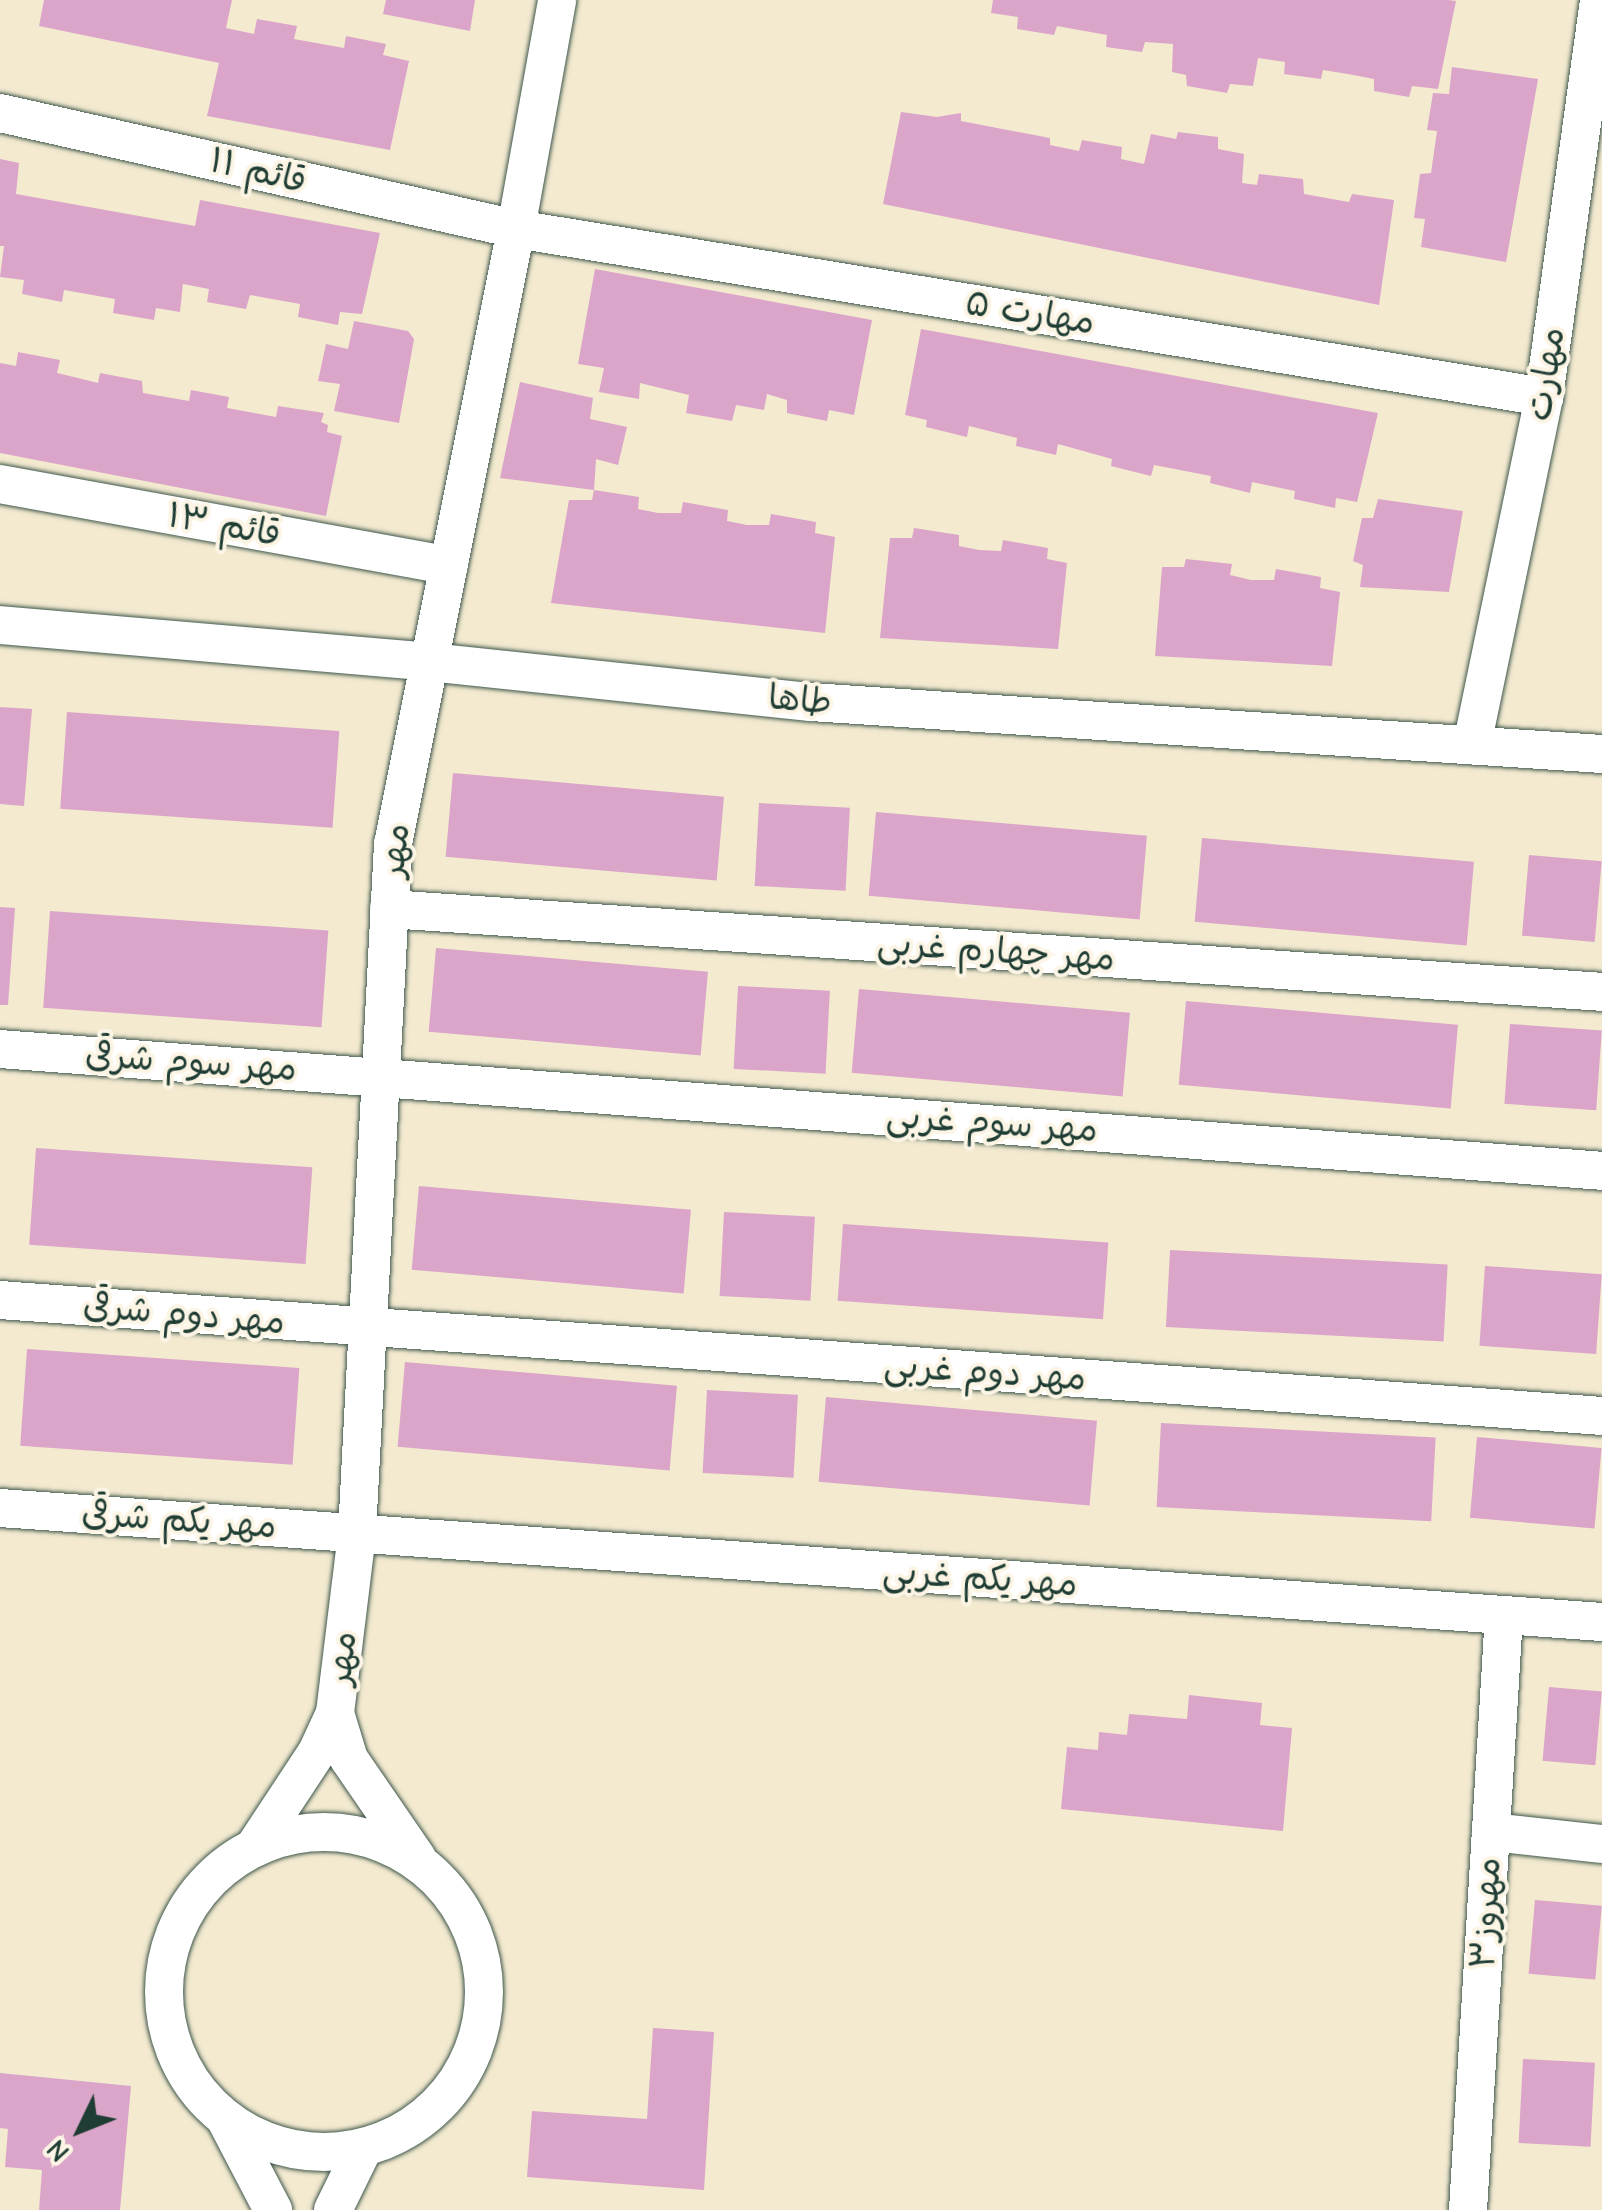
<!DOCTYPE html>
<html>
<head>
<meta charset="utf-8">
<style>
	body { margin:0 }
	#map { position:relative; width:1602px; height:2210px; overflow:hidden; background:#f3ead0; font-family:"Comic Neue","Playpen Sans Arabic",sans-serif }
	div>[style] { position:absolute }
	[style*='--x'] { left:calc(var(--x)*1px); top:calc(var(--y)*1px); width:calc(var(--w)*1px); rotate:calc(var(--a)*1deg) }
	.building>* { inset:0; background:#dba5c9; transform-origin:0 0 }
	.roads { filter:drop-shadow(0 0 2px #3f574b) drop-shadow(0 0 2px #3f574b) }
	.minor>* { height:38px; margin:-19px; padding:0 19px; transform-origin:19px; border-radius:19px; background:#fff }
	.minor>.ring { margin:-19px; padding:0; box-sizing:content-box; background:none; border:38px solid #fff; border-radius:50% }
	span { translate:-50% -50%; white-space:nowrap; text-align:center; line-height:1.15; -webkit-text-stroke:8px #fcf5e5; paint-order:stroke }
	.street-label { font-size:35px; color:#1f3d34 }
	.north { position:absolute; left:30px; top:2080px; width:100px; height:100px; -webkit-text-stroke:8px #fcf5e5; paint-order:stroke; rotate:227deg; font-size:28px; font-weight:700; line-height:40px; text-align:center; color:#1f3d34 }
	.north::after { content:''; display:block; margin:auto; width:35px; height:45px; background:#1f3d34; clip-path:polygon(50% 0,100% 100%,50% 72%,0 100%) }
</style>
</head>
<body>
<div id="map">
	<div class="building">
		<i style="clip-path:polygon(44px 0,232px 0,226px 28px,254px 34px,257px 19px,297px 26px,294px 39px,344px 48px,346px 36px,386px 44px,383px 55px,409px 61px,390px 150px,207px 116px,219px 63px,39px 26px)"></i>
		<i style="clip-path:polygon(386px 0,475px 0,470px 31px,383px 14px)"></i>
		<i style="clip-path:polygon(993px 0,1448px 0,1456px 1px,1438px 89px,1412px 86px,1409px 97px,1374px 91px,1374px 79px,1348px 74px,1323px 70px,1321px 79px,1284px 74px,1285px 62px,1258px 58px,1253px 86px,1230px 84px,1227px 93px,1187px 86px,1186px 75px,1172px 72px,1173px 44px,1145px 42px,1142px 52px,1106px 47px,1107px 35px,1057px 26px,1054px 35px,1017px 29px,1018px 17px,991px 13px)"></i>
		<i style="clip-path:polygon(1452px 67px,1538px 79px,1506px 262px,1421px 247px,1425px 219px,1414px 218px,1420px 174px,1431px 173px,1437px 131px,1427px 130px,1433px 93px,1449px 94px)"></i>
		<i style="clip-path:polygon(901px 112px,937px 117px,961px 113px,961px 121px,1050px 138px,1050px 145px,1079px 151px,1082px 140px,1122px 147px,1121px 159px,1144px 164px,1151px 134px,1176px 139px,1178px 132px,1218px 137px,1218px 149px,1244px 154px,1242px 183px,1257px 185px,1259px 174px,1303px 179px,1304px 194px,1349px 202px,1352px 194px,1394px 200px,1379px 305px,883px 204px)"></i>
		<i style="clip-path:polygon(0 159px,19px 163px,16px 194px,195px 226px,200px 200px,380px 233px,362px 314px,340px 312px,338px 325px,298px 317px,300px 304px,250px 295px,246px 309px,207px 302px,209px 289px,183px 284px,180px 312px,156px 308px,154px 320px,113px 313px,115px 299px,64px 290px,62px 302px,22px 294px,24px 280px,0 277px,4px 246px,0 246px)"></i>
		<i style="clip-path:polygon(595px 269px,872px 320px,854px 415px,829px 410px,827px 421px,787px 413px,787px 400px,767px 394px,764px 410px,736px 405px,732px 421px,686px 413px,689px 395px,640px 383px,639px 399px,599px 392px,604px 368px,578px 364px)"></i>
		<i style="clip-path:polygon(354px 321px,408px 331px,414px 339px,399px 423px,334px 411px,340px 384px,318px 381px,326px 344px,348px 349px)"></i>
		<i style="clip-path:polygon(921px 329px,1378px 413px,1357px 502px,1336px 498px,1335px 508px,1294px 499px,1295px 491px,1252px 482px,1250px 493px,1210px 483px,1211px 476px,1154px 465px,1151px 476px,1111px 466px,1112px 459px,1058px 444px,1056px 455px,1016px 446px,1017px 438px,969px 426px,967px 437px,926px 427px,927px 420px,905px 415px)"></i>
		<i style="clip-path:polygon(18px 352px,60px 360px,57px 373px,74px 377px,98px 383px,100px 373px,142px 381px,143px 393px,189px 401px,191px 390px,229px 397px,227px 408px,276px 417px,278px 406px,324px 413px,321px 422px,328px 425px,327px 432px,342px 436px,326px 516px,0 453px,0 363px,16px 366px)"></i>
		<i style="clip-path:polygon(520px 382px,593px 398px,590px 419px,627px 427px,618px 465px,596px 459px,594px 490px,500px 478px)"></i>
		<i style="clip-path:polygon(594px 490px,639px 497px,638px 509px,658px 513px,681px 513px,683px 502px,728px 510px,727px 521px,747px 525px,769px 525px,771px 514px,816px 522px,815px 533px,835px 537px,825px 633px,551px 603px,569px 500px,592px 500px)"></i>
		<i style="clip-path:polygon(1378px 499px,1463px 511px,1449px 592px,1360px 587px,1363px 565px,1353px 561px,1362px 518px,1373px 518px)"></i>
		<i style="clip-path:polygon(914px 528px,959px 535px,959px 546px,979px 550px,1001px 551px,1003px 540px,1048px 548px,1047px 559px,1067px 563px,1058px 649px,880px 638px,890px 538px,912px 538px)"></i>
		<i style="clip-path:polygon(1186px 559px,1232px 564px,1230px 575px,1251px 580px,1274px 580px,1276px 569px,1321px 577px,1320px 588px,1340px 592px,1332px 666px,1155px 656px,1162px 567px,1184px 567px)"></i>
		<i style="clip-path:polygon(0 707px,32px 709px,24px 806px,0 804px)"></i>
		<i style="left:67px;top:712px;width:273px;height:97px;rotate:4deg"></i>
		<i style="left:453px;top:773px;width:272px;height:84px;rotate:5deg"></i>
		<i style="left:759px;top:803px;width:91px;height:83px;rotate:3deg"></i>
		<i style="left:876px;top:812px;width:272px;height:84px;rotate:5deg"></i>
		<i style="left:1202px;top:838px;width:273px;height:84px;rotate:5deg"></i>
		<i style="left:1529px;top:855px;width:73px;height:81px;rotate:5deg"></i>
		<i style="clip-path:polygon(0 907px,15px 908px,8px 1005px,0 1005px)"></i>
		<i style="left:50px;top:911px;width:279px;height:97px;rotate:4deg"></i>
		<i style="left:436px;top:948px;width:273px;height:84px;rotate:5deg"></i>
		<i style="left:738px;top:986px;width:92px;height:83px;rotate:3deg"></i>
		<i style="left:859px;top:989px;width:272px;height:84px;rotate:5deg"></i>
		<i style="left:1186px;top:1001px;width:273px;height:84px;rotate:5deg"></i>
		<i style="left:1510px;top:1024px;width:92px;height:80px;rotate:4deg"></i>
		<i style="left:36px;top:1148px;width:277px;height:97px;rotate:4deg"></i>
		<i style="left:419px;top:1186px;width:273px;height:84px;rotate:5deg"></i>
		<i style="left:724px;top:1212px;width:91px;height:84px;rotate:3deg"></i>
		<i style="left:843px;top:1224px;width:266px;height:77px;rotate:4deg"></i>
		<i style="left:1170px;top:1250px;width:278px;height:77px;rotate:3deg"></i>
		<i style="left:1485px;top:1266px;width:117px;height:80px;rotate:4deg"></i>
		<i style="left:27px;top:1349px;width:273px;height:97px;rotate:4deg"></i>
		<i style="left:405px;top:1362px;width:273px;height:85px;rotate:5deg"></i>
		<i style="left:707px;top:1390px;width:91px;height:83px;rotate:3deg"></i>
		<i style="left:826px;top:1397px;width:272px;height:85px;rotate:5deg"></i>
		<i style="left:1161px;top:1423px;width:275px;height:84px;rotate:3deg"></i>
		<i style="left:1477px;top:1437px;width:125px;height:81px;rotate:5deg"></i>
		<i style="left:1549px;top:1687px;width:53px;height:74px;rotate:5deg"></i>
		<i style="clip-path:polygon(1189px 1695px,1262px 1703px,1260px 1725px,1292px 1728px,1283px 1831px,1061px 1809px,1067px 1747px,1098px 1750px,1099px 1732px,1127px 1735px,1129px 1714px,1187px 1719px)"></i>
		<i style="left:1535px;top:1900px;width:67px;height:74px;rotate:5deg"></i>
		<i style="clip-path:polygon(653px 2028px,714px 2032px,704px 2190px,527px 2177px,532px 2111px,647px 2119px)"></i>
		<i style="left:1523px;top:2059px;width:72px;height:84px;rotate:3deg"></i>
		<i style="clip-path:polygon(0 2073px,131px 2086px,120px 2210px,39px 2210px,42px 2170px,5px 2167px,8px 2129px,0 2128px)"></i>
	</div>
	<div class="roads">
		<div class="minor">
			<i style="--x:0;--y:113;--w:529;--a:12.67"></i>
			<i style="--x:516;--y:229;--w:1042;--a:9.28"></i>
			<i style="--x:0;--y:484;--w:456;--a:10.3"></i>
			<i style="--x:0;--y:625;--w:431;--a:4.9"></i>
			<i style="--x:429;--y:662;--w:384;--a:6"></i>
			<i style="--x:811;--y:702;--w:793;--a:3.76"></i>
			<i style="--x:1472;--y:745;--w:355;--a:-78.3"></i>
			<i style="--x:1544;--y:397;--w:401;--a:-82.1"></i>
			<i style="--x:389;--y:909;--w:1216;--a:3.91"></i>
			<i style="--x:0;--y:1049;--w:1607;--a:4.35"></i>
			<i style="--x:0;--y:1300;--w:1606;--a:4.14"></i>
			<i style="--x:0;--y:1508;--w:1606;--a:4.07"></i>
			<i style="--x:335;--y:1713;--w:48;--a:73.1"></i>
			<i style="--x:349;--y:1759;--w:120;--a:55.5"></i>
			<i style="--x:1491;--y:1832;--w:112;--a:6.2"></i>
			<i class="ring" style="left:164px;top:1832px;width:282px;height:282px"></i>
			<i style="--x:255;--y:1846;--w:113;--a:-56.6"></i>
			<i style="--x:317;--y:1752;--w:43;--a:-65.2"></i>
			<i style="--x:335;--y:1713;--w:181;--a:-83"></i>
			<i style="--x:357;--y:1533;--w:690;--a:-87.01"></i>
			<i style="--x:393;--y:844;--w:627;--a:-78.69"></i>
			<i style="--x:516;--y:229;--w:233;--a:-79.8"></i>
			<i style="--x:226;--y:2120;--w:102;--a:62.4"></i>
			<i style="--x:333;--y:2210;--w:68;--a:-63.8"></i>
			<i style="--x:1468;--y:2210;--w:596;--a:-86.54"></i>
		</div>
	</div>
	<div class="street-label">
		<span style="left:258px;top:171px;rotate:13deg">قائم ۱۱</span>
		<span style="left:1030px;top:313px;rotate:9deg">مهارت ۵</span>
		<span style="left:1546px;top:374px;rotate:-81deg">مهارت</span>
		<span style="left:224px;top:525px;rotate:10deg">قائم ۱۳</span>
		<span style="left:800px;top:700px;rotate:5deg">طاها</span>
		<span style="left:395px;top:850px;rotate:-83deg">مهر</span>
		<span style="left:996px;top:951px;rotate:4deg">مهر چهارم غربی</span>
		<span style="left:191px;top:1062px;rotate:4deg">مهر سوم شرقی</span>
		<span style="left:992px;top:1123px;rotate:4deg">مهر سوم غربی</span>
		<span style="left:184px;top:1314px;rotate:5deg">مهر دوم شرقی</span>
		<span style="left:985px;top:1372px;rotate:4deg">مهر دوم غربی</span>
		<span style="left:179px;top:1520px;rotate:4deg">مهر یکم شرقی</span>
		<span style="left:980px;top:1578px;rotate:4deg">مهر یکم غربی</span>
		<span style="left:342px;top:1658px;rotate:-83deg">مهر</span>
		<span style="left:1486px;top:1913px;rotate:-87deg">مهروز۳</span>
	</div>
	<div class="north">N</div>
</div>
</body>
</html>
